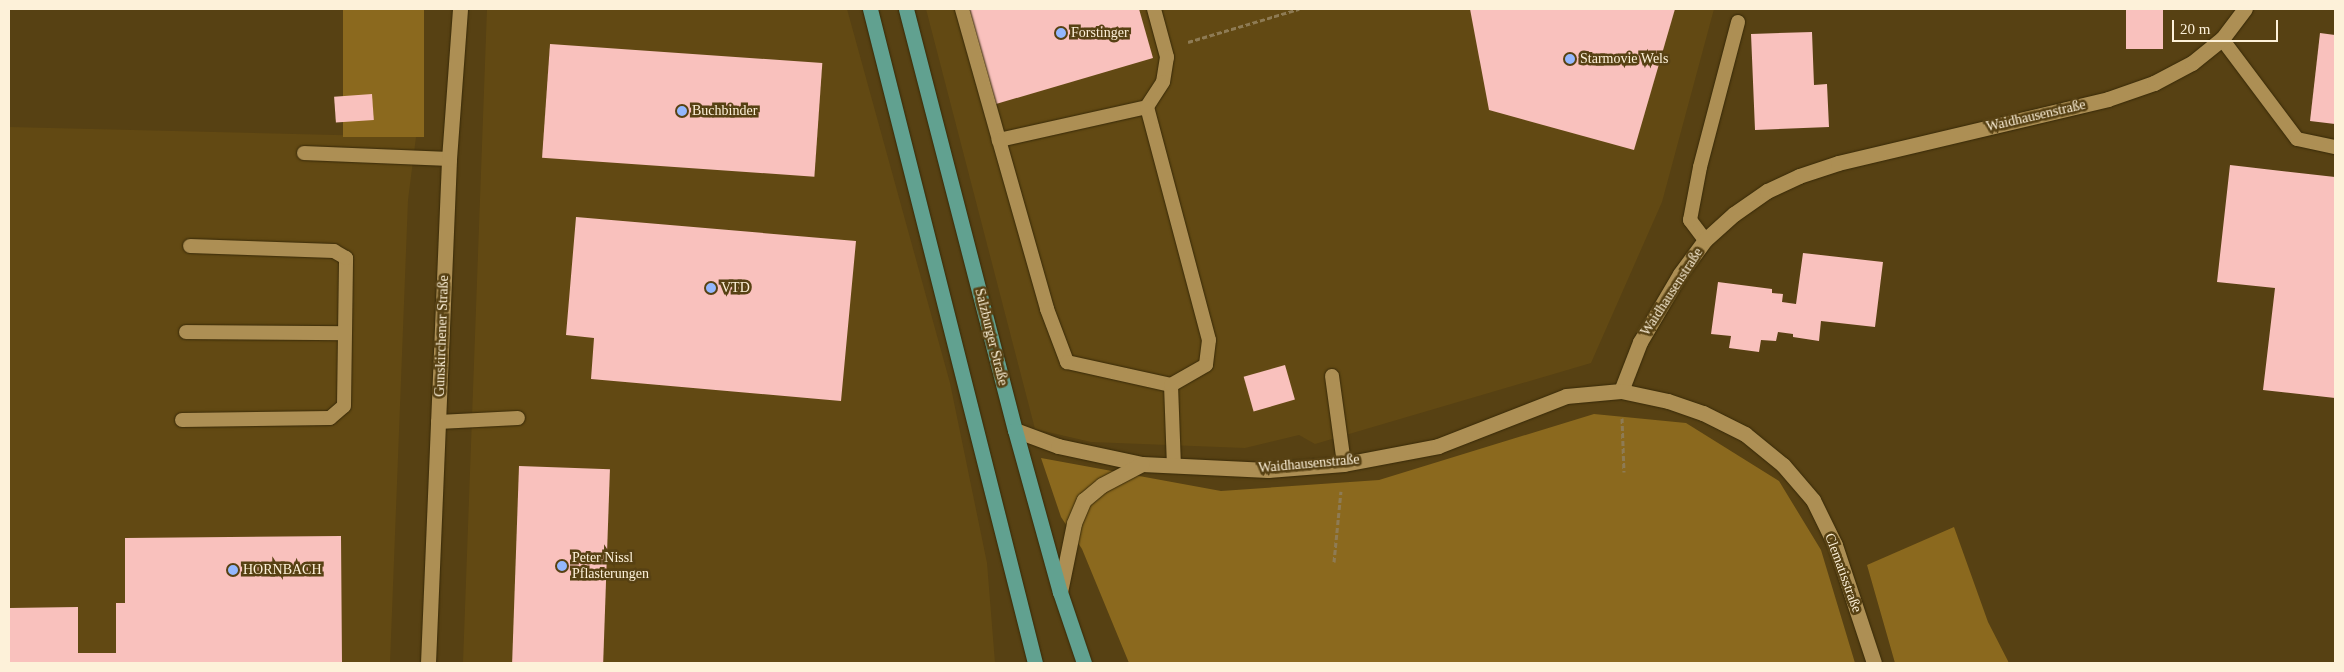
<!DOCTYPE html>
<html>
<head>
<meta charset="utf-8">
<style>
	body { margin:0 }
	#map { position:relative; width:2344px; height:672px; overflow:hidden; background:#574113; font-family:Georgia,serif }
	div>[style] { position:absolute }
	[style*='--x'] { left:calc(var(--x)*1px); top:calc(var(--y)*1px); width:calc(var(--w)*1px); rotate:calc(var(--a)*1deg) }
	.built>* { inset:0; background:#624913 }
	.green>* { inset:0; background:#8b691e; transform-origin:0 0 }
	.building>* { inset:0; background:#f9c1bd; transform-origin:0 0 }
	.path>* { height:3px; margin-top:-1.5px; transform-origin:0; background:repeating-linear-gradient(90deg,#8e7b54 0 5px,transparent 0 7.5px) }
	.roads { filter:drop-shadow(0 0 1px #372908) drop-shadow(0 0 1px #372908) }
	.service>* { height:14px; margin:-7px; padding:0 7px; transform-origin:7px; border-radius:7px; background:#ad8f54 }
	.minor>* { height:15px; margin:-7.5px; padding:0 7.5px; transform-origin:7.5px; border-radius:7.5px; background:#ad8f54 }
	.primary>* { height:15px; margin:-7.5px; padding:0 7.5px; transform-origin:7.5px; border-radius:7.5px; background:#61a190 }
	.dots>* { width:14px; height:14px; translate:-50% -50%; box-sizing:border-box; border:2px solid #574113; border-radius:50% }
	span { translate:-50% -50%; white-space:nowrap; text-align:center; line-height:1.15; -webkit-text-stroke:5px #574113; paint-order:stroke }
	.poi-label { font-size:14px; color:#fdf1d9 }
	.left { translate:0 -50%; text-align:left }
	.street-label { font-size:14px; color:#fdf1d9 }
	.frame { position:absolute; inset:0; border:10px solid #fdf1d9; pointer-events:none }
	.scale { position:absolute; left:2172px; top:20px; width:106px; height:22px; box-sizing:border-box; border:2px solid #fdf1d9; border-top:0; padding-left:6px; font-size:15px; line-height:18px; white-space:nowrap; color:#fdf1d9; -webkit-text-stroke:4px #574113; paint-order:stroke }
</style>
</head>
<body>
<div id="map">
	<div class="built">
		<i style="clip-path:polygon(487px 9px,847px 9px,950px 383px,987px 563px,995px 663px,463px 663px)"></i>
		<i style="clip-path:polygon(926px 9px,1714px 9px,1662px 202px,1591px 363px,1315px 444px,1299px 435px,1245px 448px,1091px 442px,1035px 429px)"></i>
		<i style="clip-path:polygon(9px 127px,416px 137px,408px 200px,390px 663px,9px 663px)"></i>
	</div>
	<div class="green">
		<i style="left:343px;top:9px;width:81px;height:128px"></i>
		<i style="clip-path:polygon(1594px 414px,1686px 423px,1779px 481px,1821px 550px,1855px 663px,1129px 663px,1082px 549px,1061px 517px,1041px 458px,1221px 491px,1379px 480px)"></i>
		<i style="clip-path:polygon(1954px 527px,1988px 622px,2009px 663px,1895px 663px,1867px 565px)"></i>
	</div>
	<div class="building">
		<i style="clip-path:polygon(969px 9px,1139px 9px,1153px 58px,996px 104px)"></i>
		<i style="clip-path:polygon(1470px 9px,1675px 9px,1634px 150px,1489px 110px)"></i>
		<i style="left:2126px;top:9px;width:37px;height:40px"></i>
		<i style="clip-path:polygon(1812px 32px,1814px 85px,1827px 84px,1829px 127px,1755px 130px,1751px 34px)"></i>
		<i style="clip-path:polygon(2320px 33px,2335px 35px,2335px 124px,2310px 121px)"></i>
		<i style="left:550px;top:44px;width:273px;height:114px;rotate:4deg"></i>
		<i style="left:372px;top:94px;width:26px;height:38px;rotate:86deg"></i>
		<i style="clip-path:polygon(2230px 165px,2335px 177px,2335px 398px,2263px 390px,2275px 288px,2217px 282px)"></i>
		<i style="clip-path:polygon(576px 217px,856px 241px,841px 401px,591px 379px,594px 338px,566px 335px)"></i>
		<i style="clip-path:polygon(1803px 253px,1883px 262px,1875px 327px,1821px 321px,1819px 341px,1793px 337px,1793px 334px,1778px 332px,1776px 341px,1761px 340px,1759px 352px,1729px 348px,1731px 336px,1711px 334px,1718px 282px,1772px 289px,1772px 293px,1783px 294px,1782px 302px,1796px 304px)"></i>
		<i style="left:1285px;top:365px;width:36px;height:43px;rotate:74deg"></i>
		<i style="left:519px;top:466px;width:91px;height:197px;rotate:2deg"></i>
		<i style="clip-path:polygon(341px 536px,342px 663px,9px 663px,9px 608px,78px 607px,78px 653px,116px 653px,116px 603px,125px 603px,125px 538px)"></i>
	</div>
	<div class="path">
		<i style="--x:1188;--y:42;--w:116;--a:-16.6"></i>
		<i style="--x:1622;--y:418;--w:54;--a:87.9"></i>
		<i style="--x:1334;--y:562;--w:71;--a:-84.4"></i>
	</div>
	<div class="roads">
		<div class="service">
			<i style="--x:962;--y:9;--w:136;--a:74.2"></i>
			<i style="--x:1154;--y:9;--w:50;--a:74.8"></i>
			<i style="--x:1167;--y:57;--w:25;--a:99"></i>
			<i style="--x:1163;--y:82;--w:30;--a:123"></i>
			<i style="--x:1147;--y:107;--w:152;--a:167.4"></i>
			<i style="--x:999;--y:140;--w:176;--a:74.1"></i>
			<i style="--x:1047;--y:309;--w:57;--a:69.3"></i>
			<i style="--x:1067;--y:362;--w:107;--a:12.5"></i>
			<i style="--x:1171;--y:385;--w:80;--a:87.9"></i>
			<i style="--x:2222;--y:39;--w:125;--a:53.1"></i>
			<i style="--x:2297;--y:139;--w:39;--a:12"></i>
			<i style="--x:1147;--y:107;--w:241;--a:75.1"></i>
			<i style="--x:1209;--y:340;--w:25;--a:97"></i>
			<i style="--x:1206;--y:365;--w:40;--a:150.3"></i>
			<i style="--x:304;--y:153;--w:145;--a:2.4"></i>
			<i style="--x:1705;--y:240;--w:25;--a:-127"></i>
			<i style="--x:1690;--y:220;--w:54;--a:-79.3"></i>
			<i style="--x:1700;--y:167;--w:150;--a:-75.3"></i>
			<i style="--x:186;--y:332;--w:157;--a:0.4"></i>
			<i style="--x:1332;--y:376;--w:89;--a:82.2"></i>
			<i style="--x:182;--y:420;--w:148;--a:-0.8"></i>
			<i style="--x:330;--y:418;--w:18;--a:-41"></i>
			<i style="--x:344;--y:406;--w:148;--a:-89.2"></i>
			<i style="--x:346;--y:258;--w:14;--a:-150"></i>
			<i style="--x:334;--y:251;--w:144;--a:-178"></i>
			<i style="--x:438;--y:422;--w:80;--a:-2.9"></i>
		</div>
		<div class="minor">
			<i style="--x:1621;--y:391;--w:53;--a:-68.8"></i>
			<i style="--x:1640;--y:342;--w:79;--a:-59.5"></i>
			<i style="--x:1680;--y:274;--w:42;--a:-53.7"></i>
			<i style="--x:1705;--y:240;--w:39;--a:-42"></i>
			<i style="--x:1734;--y:214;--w:40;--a:-34.9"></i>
			<i style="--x:1767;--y:191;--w:35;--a:-25"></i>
			<i style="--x:1799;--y:176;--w:41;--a:-18.4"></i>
			<i style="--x:1838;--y:163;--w:277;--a:-13.3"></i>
			<i style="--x:2108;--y:99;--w:49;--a:-19.2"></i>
			<i style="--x:2154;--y:83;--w:43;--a:-27.8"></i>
			<i style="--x:2192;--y:63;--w:38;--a:-39"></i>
			<i style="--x:2222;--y:39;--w:38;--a:-53"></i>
			<i style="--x:1015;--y:430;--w:46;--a:20.4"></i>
			<i style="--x:1058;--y:446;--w:86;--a:12.1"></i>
			<i style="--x:1142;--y:464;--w:126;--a:2.7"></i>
			<i style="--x:1268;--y:470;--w:76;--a:-4.5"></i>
			<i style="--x:1344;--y:464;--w:96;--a:-10.8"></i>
			<i style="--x:1438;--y:446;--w:137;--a:-21.3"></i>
			<i style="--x:1566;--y:396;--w:55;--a:-5.2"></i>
			<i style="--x:1621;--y:391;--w:48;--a:12"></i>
			<i style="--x:1668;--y:401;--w:37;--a:19"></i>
			<i style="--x:1703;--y:413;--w:47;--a:26.6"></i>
			<i style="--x:1745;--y:434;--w:49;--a:39.2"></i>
			<i style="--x:1783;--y:465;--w:46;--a:49.4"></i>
			<i style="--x:1813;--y:500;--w:50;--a:63.9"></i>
			<i style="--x:1835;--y:545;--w:124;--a:71.7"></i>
			<i style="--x:1060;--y:592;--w:70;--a:-78.5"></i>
			<i style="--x:1074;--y:523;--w:25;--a:-67"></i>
			<i style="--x:1084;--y:500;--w:23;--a:-40"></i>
			<i style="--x:1102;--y:485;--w:45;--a:-27.7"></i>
			<i style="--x:428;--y:663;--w:504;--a:-87.61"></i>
			<i style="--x:449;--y:159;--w:150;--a:-85.8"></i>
		</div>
		<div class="primary">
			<i style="--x:870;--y:9;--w:674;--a:75.84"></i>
			<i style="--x:906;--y:9;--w:435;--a:75.5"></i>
			<i style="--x:1015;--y:430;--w:168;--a:74.5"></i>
			<i style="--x:1060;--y:592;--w:75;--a:71.3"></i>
		</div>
	</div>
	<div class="dots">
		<i style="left:1061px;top:33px;background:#93b7fd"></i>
		<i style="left:1570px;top:59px;background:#93b7fd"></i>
		<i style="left:682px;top:111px;background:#93b7fd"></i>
		<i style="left:711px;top:288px;background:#93b7fd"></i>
		<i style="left:562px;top:566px;background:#93b7fd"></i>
		<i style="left:233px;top:570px;background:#93b7fd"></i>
	</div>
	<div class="poi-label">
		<span class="left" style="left:1071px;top:33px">Forstinger</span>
		<span class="left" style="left:1580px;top:59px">Starmovie Wels</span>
		<span class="left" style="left:692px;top:111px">Buchbinder</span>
		<span class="left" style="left:721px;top:288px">VTD</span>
		<span class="left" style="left:572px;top:566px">Peter Nissl<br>Pflasterungen</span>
		<span class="left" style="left:243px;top:570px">HORNBACH</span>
	</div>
	<div class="street-label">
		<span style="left:2036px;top:116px;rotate:-13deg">Waidhausenstraße</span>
		<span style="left:1672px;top:292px;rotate:-57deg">Waidhausenstraße</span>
		<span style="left:442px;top:336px;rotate:-88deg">Gunskirchener Straße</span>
		<span style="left:991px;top:337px;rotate:76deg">Salzburger Straße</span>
		<span style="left:1309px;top:464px;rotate:-5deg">Waidhausenstraße</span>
		<span style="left:1843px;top:573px;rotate:70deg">Clematisstraße</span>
	</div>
	<div class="frame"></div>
	<div class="scale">20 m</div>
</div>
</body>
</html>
